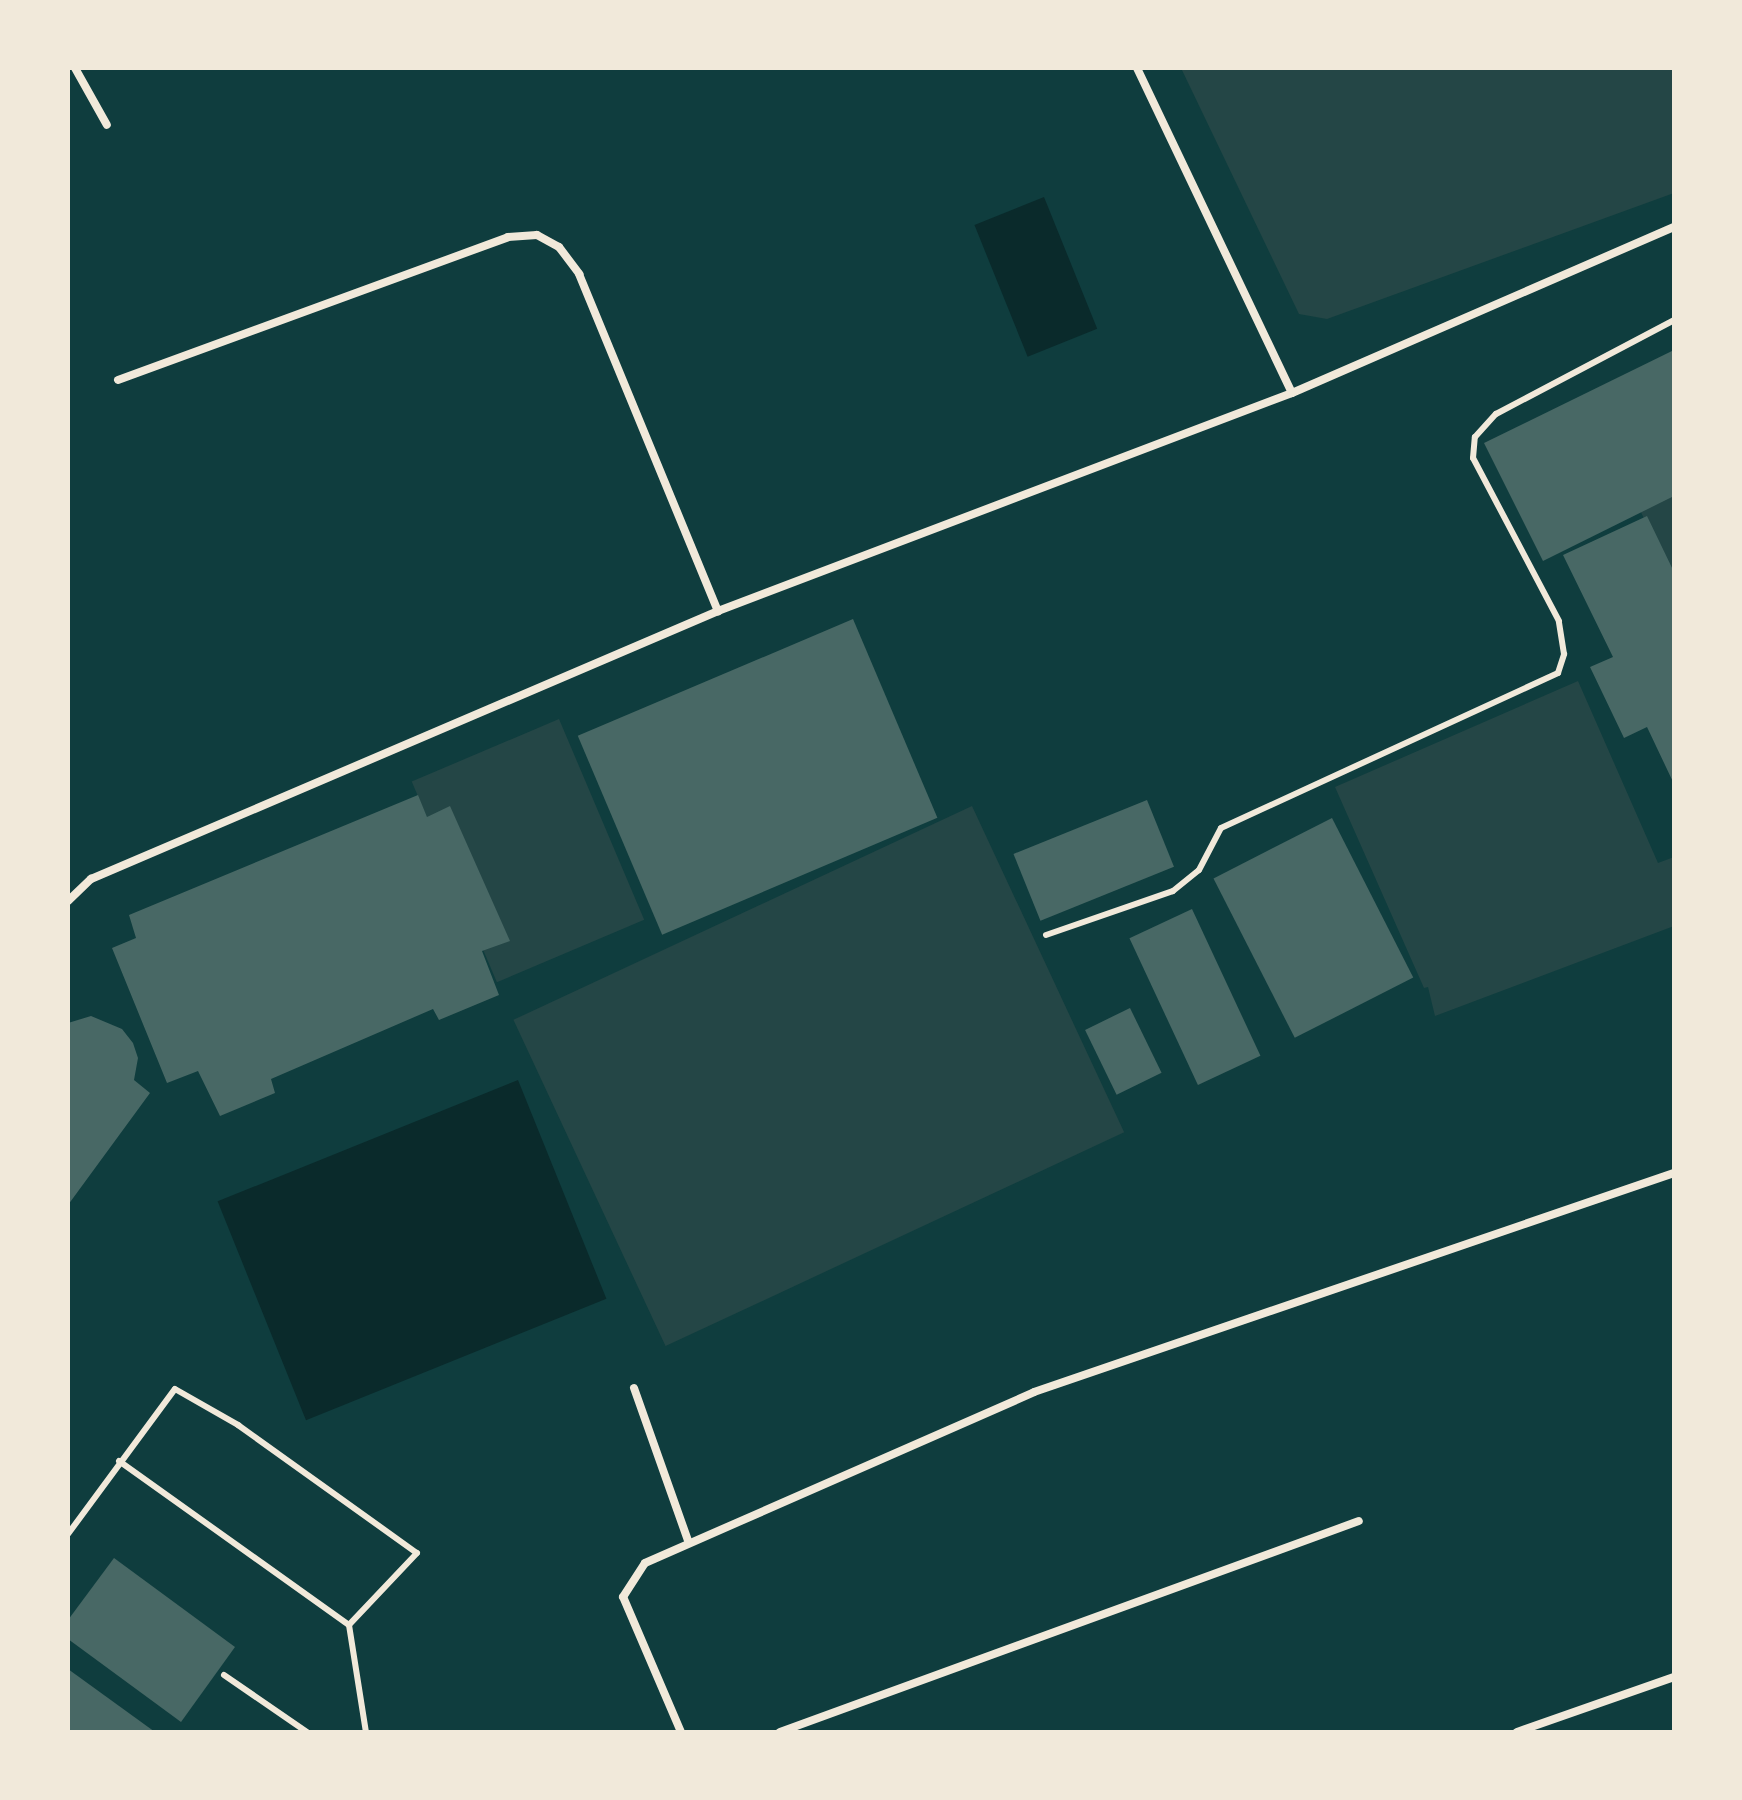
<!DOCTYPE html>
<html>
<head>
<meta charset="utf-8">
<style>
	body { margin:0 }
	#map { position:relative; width:1742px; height:1800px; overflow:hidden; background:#0f3d3e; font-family:"Titillium Web",sans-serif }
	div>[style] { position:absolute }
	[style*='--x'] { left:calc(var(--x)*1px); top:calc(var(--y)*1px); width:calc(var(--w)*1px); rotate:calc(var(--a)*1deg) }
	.green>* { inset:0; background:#244646; transform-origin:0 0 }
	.water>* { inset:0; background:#0a2a2b; transform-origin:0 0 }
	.building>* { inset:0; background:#486865; transform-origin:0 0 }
	.service>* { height:6px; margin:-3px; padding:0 3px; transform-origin:3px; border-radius:3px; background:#f1e9da }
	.minor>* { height:8px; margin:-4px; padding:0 4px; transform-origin:4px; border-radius:4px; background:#f1e9da }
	span { translate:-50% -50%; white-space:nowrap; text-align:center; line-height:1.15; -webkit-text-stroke:8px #f1e9da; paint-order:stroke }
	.frame { position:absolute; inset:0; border:70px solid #f1e9da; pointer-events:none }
</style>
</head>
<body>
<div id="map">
	<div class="green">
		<i style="clip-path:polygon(1181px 68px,1674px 68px,1674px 193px,1327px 319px,1299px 314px)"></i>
		<i style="clip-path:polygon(1674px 479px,1674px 580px,1635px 500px)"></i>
		<i style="clip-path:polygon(1578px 681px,1658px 863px,1674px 857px,1674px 926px,1435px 1016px,1428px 987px,1424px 988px,1335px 787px)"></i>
		<i style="left:559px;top:719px;width:218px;height:160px;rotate:67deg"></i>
		<i style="left:972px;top:806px;width:360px;height:506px;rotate:65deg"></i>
	</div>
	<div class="water">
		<i style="left:1044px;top:197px;width:142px;height:75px;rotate:68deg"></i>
		<i style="left:518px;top:1080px;width:236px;height:324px;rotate:68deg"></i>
	</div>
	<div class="building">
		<i style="clip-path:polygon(1674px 350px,1674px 496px,1543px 561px,1484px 443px)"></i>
		<i style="clip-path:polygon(1647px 516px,1674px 572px,1674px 784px,1647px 727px,1624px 738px,1590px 667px,1613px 657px,1563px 555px)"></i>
		<i style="left:853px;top:619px;width:216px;height:299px;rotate:67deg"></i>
		<i style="clip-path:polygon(418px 795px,427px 817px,450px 806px,510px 941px,482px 951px,499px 995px,439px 1020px,433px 1009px,271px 1079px,275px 1093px,220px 1116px,198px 1071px,167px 1083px,112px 948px,136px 938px,129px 915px)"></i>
		<i style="left:1147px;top:800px;width:72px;height:144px;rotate:68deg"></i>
		<i style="left:1332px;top:818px;width:179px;height:133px;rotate:63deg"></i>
		<i style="left:1192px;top:909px;width:162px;height:69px;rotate:65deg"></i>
		<i style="left:1130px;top:1008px;width:72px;height:50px;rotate:64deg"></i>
		<i style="clip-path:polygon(91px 1016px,122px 1029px,133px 1043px,138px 1058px,134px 1080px,150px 1093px,68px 1205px,68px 1023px)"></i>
		<i style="clip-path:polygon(114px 1558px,235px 1647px,181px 1722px,68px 1639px,68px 1620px)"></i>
		<i style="clip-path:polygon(68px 1669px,155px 1732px,68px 1732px)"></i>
	</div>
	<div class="service">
		<i style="--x:1046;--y:935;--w:134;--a:-19.1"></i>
		<i style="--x:1173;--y:891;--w:33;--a:-39"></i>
		<i style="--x:1199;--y:870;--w:47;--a:-62.4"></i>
		<i style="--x:1221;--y:828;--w:371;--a:-24.7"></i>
		<i style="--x:1558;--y:673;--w:20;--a:-72"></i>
		<i style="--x:1564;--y:654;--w:33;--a:-99"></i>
		<i style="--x:1559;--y:621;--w:184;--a:-117.8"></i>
		<i style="--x:1473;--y:458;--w:21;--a:-85"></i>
		<i style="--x:1475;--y:437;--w:31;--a:-48"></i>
		<i style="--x:1496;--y:414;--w:201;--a:-27.8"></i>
		<i style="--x:119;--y:1461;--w:282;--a:35.5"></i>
		<i style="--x:68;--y:1534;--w:180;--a:-53.6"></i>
		<i style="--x:175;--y:1389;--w:73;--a:29.7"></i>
		<i style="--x:238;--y:1425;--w:220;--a:35.6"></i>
		<i style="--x:417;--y:1553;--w:99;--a:133.4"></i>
		<i style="--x:349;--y:1625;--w:108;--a:81"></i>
		<i style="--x:224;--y:1675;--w:101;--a:34.5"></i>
	</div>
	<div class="minor">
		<i style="--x:75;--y:68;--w:65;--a:60.7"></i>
		<i style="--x:1137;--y:68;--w:360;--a:64.5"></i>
		<i style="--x:118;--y:380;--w:415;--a:-20.1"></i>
		<i style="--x:508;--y:237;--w:29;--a:-4"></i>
		<i style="--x:537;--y:235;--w:25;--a:29"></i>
		<i style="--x:559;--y:247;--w:34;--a:53"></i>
		<i style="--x:579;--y:274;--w:365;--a:67.6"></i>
		<i style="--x:68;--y:901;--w:32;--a:-44"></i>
		<i style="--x:91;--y:879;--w:682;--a:-23.14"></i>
		<i style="--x:718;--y:611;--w:614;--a:-20.8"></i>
		<i style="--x:1292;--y:393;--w:417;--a:-23.5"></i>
		<i style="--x:634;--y:1388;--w:164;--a:70.5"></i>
		<i style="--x:681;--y:1732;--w:147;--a:-113.2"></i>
		<i style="--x:623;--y:1597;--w:40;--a:-57.1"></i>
		<i style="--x:645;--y:1563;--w:425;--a:-23.7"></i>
		<i style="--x:1034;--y:1392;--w:676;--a:-18.89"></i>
		<i style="--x:780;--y:1732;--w:616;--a:-20.02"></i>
		<i style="--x:1517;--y:1732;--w:166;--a:-19.3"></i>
	</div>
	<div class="frame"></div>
</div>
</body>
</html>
